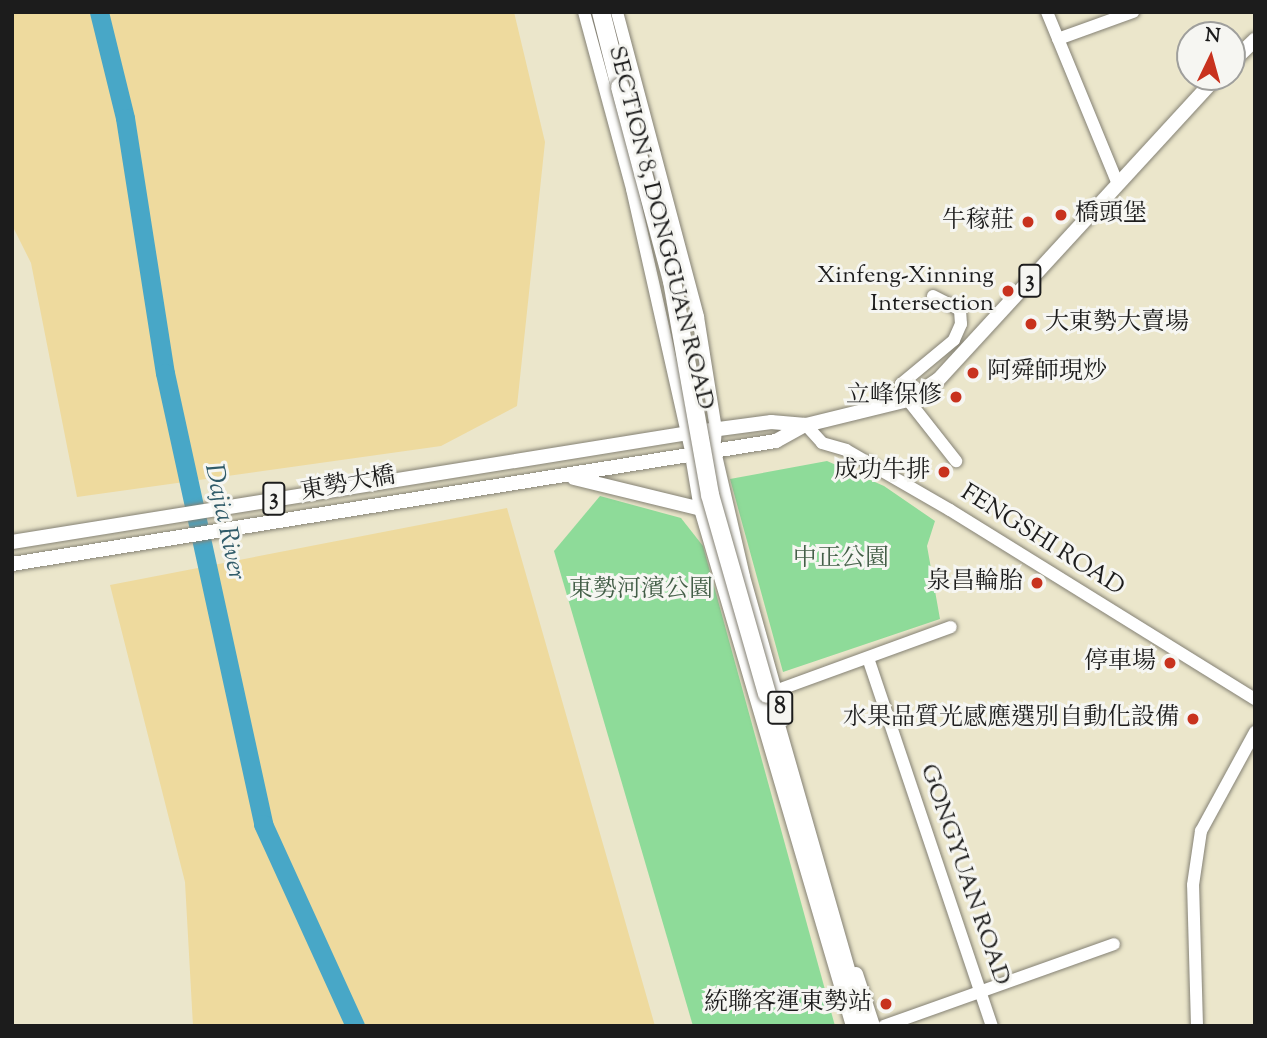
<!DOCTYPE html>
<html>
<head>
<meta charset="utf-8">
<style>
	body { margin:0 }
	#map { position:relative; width:1267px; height:1038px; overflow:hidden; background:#ebe6cb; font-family:"Sorts Mill Goudy","Noto Serif TC",serif }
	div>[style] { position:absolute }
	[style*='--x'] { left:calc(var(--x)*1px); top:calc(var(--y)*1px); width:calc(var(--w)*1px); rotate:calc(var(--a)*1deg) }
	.green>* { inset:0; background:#8edb99 }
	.sand>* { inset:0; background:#eeda9e }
	.river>* { height:19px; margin:-9.5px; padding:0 9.5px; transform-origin:9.5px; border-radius:9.5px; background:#48a7c7 }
	.roads { filter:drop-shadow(0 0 2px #848174) drop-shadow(0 0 2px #848174) }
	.minor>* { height:12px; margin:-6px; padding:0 6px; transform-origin:6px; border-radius:6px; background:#fff }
	.major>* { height:14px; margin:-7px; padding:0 7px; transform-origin:7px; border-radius:7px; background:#fff }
	.highway>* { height:18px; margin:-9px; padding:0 9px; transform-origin:9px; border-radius:9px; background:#fff }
	.bridges { filter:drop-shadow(0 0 2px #848174) drop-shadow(0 0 2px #848174) }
	.highway-bridge>* { height:18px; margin:-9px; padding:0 9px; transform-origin:9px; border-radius:9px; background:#fff }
	.dots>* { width:19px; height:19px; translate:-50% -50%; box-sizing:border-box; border:4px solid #f6f6f2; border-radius:50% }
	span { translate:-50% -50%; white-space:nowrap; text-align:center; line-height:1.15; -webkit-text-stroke:6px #f6f6f2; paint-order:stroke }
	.shield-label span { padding:2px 5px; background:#f6f6f2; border:2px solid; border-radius:5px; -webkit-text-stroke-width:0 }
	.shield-label { font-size:23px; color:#1c1c1c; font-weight:700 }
	.poi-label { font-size:24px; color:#1c1c1c }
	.left { translate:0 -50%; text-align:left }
	.right { translate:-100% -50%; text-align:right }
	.street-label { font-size:24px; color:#1c1c1c }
	.park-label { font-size:24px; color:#445f48 }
	.water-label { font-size:26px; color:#305b69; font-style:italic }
	.frame { position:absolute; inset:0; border:14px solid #1c1c1c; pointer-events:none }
	.north { position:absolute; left:1176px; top:21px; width:70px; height:70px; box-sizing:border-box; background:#f6f6f2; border:2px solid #9f9f9c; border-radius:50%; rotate:5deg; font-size:19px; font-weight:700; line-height:28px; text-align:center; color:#1c1c1c }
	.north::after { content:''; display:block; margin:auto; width:24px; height:32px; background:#c8321e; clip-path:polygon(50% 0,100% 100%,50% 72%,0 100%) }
</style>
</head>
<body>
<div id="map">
	<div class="green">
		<i style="clip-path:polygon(827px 461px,884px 486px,935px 521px,927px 546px,940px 619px,783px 672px,730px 479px)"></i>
		<i style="clip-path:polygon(600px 496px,681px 518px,703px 546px,835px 1026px,693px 1026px,554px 551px)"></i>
	</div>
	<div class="sand">
		<i style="clip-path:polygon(12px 12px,514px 12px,545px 142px,517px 406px,441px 446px,77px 497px,31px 263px,12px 225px)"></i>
		<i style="clip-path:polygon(507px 508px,655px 1026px,193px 1026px,185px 882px,110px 585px)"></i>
	</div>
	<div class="river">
		<i style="--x:99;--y:12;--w:109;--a:76.2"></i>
		<i style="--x:125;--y:118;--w:258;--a:81.1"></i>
		<i style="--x:165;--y:373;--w:462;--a:77.7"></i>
		<i style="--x:263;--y:824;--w:222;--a:65.5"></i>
	</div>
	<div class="roads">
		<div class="minor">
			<i style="--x:584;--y:12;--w:183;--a:74.8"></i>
			<i style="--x:632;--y:189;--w:273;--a:77.3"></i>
			<i style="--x:617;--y:12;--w:316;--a:75.1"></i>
			<i style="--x:698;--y:317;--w:113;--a:80.9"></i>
			<i style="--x:716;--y:429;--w:22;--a:95"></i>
			<i style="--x:1047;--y:12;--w:186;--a:67.6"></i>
			<i style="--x:1058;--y:39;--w:80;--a:-19.8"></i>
			<i style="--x:933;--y:296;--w:30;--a:27"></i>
			<i style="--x:960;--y:310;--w:14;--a:86"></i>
			<i style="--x:961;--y:324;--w:17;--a:114"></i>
			<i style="--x:954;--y:340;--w:69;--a:140.3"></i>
			<i style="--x:901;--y:384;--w:17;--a:66"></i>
			<i style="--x:908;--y:400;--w:78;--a:51.8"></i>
			<i style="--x:806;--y:425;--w:24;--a:48"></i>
			<i style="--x:822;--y:443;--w:25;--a:16"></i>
			<i style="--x:846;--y:450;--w:120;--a:30"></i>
			<i style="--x:950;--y:510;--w:359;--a:31.8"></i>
			<i style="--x:868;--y:658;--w:388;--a:71.4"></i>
			<i style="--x:775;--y:691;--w:187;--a:-20"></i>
			<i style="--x:884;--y:1026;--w:244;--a:-19.6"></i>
			<i style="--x:1197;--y:1026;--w:141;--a:-91.6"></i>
			<i style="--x:1193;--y:885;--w:55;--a:-81.6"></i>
			<i style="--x:1201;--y:831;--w:113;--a:-61.4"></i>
		</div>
		<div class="major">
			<i style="--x:1232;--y:62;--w:32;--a:-44"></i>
			<i style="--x:714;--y:451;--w:129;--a:77"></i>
			<i style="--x:743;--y:577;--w:148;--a:74.3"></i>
			<i style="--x:692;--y:455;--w:55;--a:80.5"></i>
			<i style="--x:701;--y:509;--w:539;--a:73.62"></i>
			<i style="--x:574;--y:478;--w:131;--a:13.7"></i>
			<i style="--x:12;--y:542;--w:686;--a:-9.15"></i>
			<i style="--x:689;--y:433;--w:83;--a:-7.6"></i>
			<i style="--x:771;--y:422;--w:35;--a:5"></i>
			<i style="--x:806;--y:425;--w:105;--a:-13.8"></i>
			<i style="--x:908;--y:400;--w:36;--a:-34"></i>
			<i style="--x:938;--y:380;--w:412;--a:-47.4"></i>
			<i style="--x:12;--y:564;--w:774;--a:-9.15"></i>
			<i style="--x:776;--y:441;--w:33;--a:-29"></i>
			<i style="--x:856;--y:974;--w:55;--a:71.9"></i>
		</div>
		<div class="highway">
			<i style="--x:601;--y:12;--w:77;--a:75.8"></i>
			<i style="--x:767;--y:694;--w:326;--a:74"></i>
			<i style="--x:857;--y:1007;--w:19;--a:90"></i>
		</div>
	</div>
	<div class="bridges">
		<div class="highway-bridge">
			<i style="--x:620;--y:87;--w:201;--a:75"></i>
			<i style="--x:672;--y:281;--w:217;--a:79.9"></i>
			<i style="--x:710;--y:495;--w:207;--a:74"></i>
		</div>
	</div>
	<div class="dots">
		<i style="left:1061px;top:215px;background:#c8321e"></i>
		<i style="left:1028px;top:222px;background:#c8321e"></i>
		<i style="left:1008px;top:291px;background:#c8321e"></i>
		<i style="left:1031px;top:324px;background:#c8321e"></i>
		<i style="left:973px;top:373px;background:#c8321e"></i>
		<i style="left:956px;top:397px;background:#c8321e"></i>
		<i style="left:944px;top:472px;background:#c8321e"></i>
		<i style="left:1037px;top:583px;background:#c8321e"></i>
		<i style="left:1170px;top:663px;background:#c8321e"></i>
		<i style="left:1193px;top:719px;background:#c8321e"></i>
		<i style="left:886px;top:1004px;background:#c8321e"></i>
	</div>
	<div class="shield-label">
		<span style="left:1030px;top:281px">3</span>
		<span style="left:274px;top:499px">3</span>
		<span style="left:780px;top:708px">8</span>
	</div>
	<div class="poi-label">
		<span class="left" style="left:1075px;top:215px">橋頭堡</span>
		<span class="right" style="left:1014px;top:222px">牛稼莊</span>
		<span class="right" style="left:994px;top:291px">Xinfeng-Xinning<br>Intersection</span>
		<span class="left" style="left:1045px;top:324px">大東勢大賣場</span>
		<span class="left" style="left:987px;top:373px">阿舜師現炒</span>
		<span class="right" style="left:942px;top:397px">立峰保修</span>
		<span class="right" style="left:930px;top:472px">成功牛排</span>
		<span class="right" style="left:1023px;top:583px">泉昌輪胎</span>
		<span class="right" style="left:1156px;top:663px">停車場</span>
		<span class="right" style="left:1179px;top:719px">水果品質光感應選別自動化設備</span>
		<span class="right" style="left:872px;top:1004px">統聯客運東勢站</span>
	</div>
	<div class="street-label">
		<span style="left:660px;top:228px;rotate:76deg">SECTION 8, DONGGUAN ROAD</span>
		<span style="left:348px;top:485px;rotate:-10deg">東勢大橋</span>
		<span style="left:1042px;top:541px;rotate:32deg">FENGSHI ROAD</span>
		<span style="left:964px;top:875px;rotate:71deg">GONGYUAN ROAD</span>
	</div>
	<div class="park-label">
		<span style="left:841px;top:560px">中正公園</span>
		<span style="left:641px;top:591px">東勢河濱公園</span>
	</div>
	<div class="water-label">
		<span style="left:224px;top:522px;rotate:78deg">Dajia River</span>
	</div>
	<div class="frame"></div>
	<div class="north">N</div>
</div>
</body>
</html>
